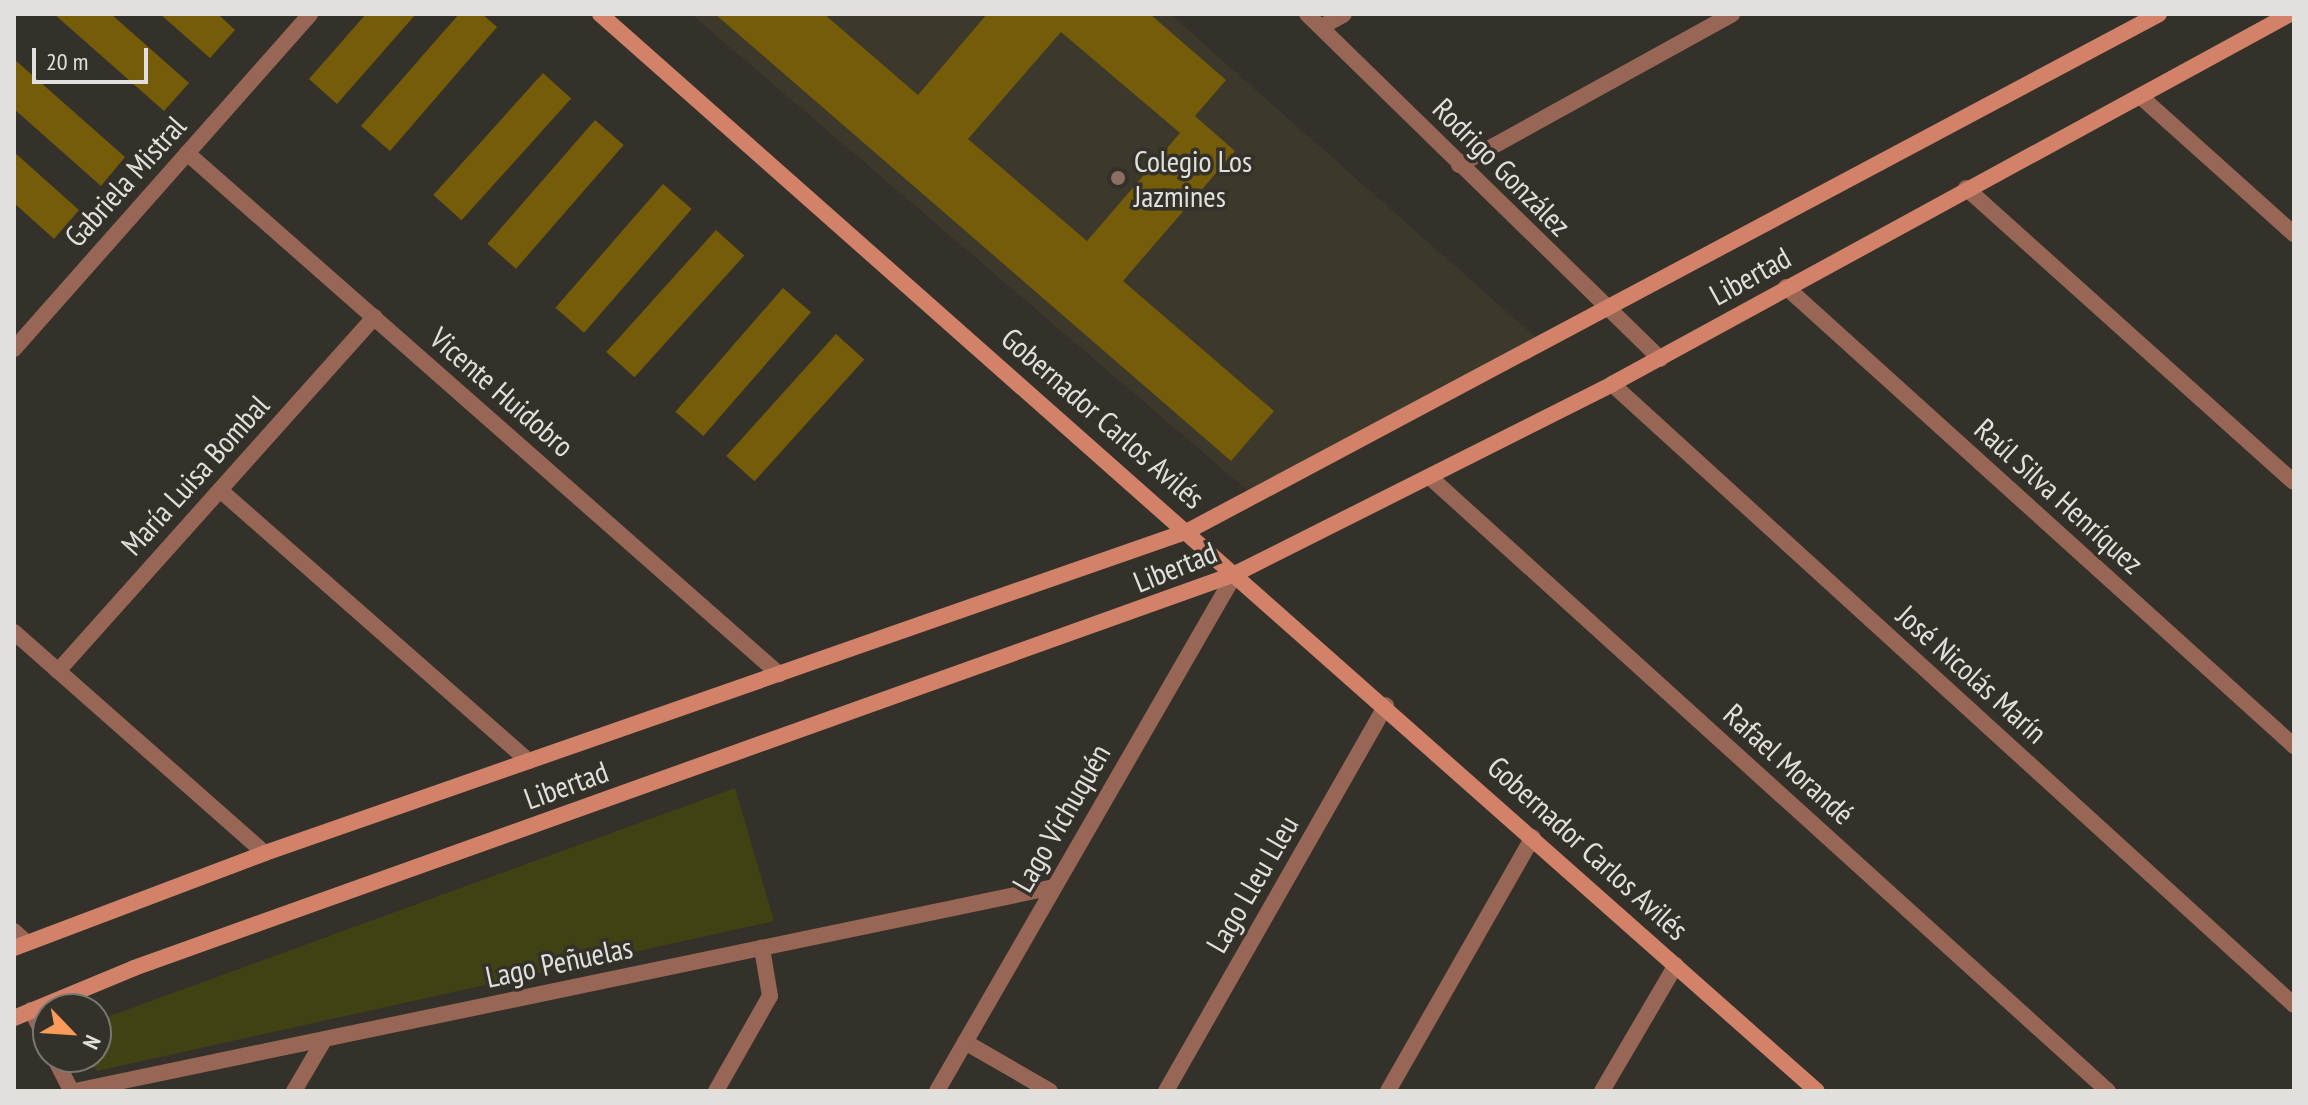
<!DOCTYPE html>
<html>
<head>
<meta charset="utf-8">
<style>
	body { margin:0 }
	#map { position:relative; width:2308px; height:1105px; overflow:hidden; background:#33312a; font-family:"PT Sans Narrow",sans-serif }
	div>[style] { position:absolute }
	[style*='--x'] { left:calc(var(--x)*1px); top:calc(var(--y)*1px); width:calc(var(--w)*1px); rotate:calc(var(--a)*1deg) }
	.built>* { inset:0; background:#3c382b }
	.green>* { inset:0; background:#414213 }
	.building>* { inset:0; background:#745c09; transform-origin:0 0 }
	.street>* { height:16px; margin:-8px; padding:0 8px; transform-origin:8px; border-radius:8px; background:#986655 }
	.secondary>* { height:16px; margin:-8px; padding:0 8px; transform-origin:8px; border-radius:8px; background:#d28268 }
	.dots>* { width:22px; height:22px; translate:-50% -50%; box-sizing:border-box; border:4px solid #33312a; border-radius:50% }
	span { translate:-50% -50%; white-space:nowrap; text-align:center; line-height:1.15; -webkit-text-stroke:7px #33312a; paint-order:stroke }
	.poi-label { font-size:30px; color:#e2e0dc }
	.left { translate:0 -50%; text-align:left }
	.street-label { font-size:30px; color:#e2e0dc }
	.frame { position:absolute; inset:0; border:16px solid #e2e0dc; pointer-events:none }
	.north { position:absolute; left:32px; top:993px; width:80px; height:80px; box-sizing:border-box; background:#33312a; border:2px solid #797771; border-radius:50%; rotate:115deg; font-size:22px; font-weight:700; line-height:32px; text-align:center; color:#e2e0dc }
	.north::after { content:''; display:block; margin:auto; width:28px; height:36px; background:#ff9b5a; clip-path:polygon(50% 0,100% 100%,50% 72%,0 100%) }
	.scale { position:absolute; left:32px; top:48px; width:116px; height:36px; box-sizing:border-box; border:4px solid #e2e0dc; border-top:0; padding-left:10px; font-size:24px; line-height:28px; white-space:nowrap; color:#e2e0dc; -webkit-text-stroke:6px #33312a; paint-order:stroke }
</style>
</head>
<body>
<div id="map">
	<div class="built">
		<i style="clip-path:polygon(691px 14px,1170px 14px,1540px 341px,1261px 502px)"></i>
	</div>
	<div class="green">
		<i style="clip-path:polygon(735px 788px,774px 921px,97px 1071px,88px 1057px,96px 1057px,96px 1021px)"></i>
	</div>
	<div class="building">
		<i style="clip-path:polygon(54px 14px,111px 14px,189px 83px,164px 111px)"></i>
		<i style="clip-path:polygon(160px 14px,218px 14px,235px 30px,210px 58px)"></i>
		<i style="clip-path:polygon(366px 14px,416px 14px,337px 104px,309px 79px)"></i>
		<i style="clip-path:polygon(459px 14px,482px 14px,497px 27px,390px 151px,361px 126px)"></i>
		<i style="clip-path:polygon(evenodd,715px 14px,824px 14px,918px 95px,987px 14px,1150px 14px,1226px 80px,1195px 116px,1235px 151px,1123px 281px,1274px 411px,1231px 461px,715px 14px,1061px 32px,1180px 133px,1087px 241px,968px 139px,1061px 32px)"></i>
		<i style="clip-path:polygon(14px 59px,125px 157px,101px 186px,14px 109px)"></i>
		<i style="left:543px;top:73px;width:38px;height:164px;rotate:42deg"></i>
		<i style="left:595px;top:120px;width:38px;height:164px;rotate:41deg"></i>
		<i style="clip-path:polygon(14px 152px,79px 210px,54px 239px,14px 203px)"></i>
		<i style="left:663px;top:184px;width:38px;height:164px;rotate:41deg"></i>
		<i style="left:716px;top:230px;width:38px;height:164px;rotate:42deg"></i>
		<i style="left:783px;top:288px;width:37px;height:164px;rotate:41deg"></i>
		<i style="left:836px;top:334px;width:38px;height:164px;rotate:42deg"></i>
	</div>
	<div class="street">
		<i style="--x:1307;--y:14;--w:494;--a:44.3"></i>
		<i style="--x:1321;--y:27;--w:26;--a:-29"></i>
		<i style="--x:2140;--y:96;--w:207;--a:41.9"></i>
		<i style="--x:187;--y:153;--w:789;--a:41.35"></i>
		<i style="--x:1459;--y:165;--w:312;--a:-28.9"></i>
		<i style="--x:1966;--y:188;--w:440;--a:41.9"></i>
		<i style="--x:1786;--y:287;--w:685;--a:42.1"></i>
		<i style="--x:14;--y:349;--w:447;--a:-48.5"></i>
		<i style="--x:1612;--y:384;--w:922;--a:42.32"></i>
		<i style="--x:1432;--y:479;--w:912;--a:42.16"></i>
		<i style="--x:220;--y:490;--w:411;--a:41.3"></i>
		<i style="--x:14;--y:632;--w:334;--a:41.4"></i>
		<i style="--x:58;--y:671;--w:475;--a:-48.2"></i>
		<i style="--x:14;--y:931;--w:16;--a:43"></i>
		<i style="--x:31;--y:1010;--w:38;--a:63"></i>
		<i style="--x:965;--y:1042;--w:98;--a:30"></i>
		<i style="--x:54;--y:1057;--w:38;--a:63"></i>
		<i style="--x:75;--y:1091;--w:1000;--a:-11.77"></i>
		<i style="--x:294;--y:1091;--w:59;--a:-59.5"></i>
		<i style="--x:716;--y:1091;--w:109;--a:-60.4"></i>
		<i style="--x:770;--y:996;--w:49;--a:-99.5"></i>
		<i style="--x:937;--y:1091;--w:597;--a:-60.04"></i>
		<i style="--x:1166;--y:1091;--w:444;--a:-60.3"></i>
		<i style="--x:1388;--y:1091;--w:292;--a:-60.3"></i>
		<i style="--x:1602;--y:1091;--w:146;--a:-59.6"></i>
	</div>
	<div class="secondary">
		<i style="--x:600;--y:14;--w:1625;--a:41.51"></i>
		<i style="--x:14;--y:948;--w:268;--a:-20.7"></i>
		<i style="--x:265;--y:853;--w:978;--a:-19.23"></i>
		<i style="--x:1188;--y:531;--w:1100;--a:-28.03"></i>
		<i style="--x:14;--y:1018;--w:130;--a:-22.6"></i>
		<i style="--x:134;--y:968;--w:1169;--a:-19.69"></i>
		<i style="--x:1235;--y:574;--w:422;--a:-26.7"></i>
		<i style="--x:1612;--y:384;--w:772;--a:-28.62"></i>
	</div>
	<div class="dots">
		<i style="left:1118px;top:178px;background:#8d6e63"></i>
	</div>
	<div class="poi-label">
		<span class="left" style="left:1134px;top:178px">Colegio Los<br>Jazmines</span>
	</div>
	<div class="street-label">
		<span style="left:1502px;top:167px;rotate:45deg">Rodrigo González</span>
		<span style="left:125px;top:181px;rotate:-48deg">Gabriela Mistral</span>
		<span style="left:1750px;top:276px;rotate:-29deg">Libertad</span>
		<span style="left:502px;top:392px;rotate:41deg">Vicente Huidobro</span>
		<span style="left:1103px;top:418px;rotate:41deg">Gobernador Carlos Avilés</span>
		<span style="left:195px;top:475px;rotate:-48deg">María Luisa Bombal</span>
		<span style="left:2059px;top:496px;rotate:42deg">Raúl Silva Henríquez</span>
		<span style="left:1175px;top:567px;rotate:-22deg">Libertad</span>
		<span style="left:1972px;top:674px;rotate:42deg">José Nicolás Marín</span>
		<span style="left:1789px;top:764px;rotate:42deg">Rafael Morandé</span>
		<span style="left:566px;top:785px;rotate:-20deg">Libertad</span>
		<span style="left:1061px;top:818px;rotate:-60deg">Lago Vichuquén</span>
		<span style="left:1588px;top:848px;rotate:42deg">Gobernador Carlos Avilés</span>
		<span style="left:1252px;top:884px;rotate:-60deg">Lago Lleu Lleu</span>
		<span style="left:559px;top:962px;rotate:-12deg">Lago Peñuelas</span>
	</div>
	<div class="frame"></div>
	<div class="north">N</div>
	<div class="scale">20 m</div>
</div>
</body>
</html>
